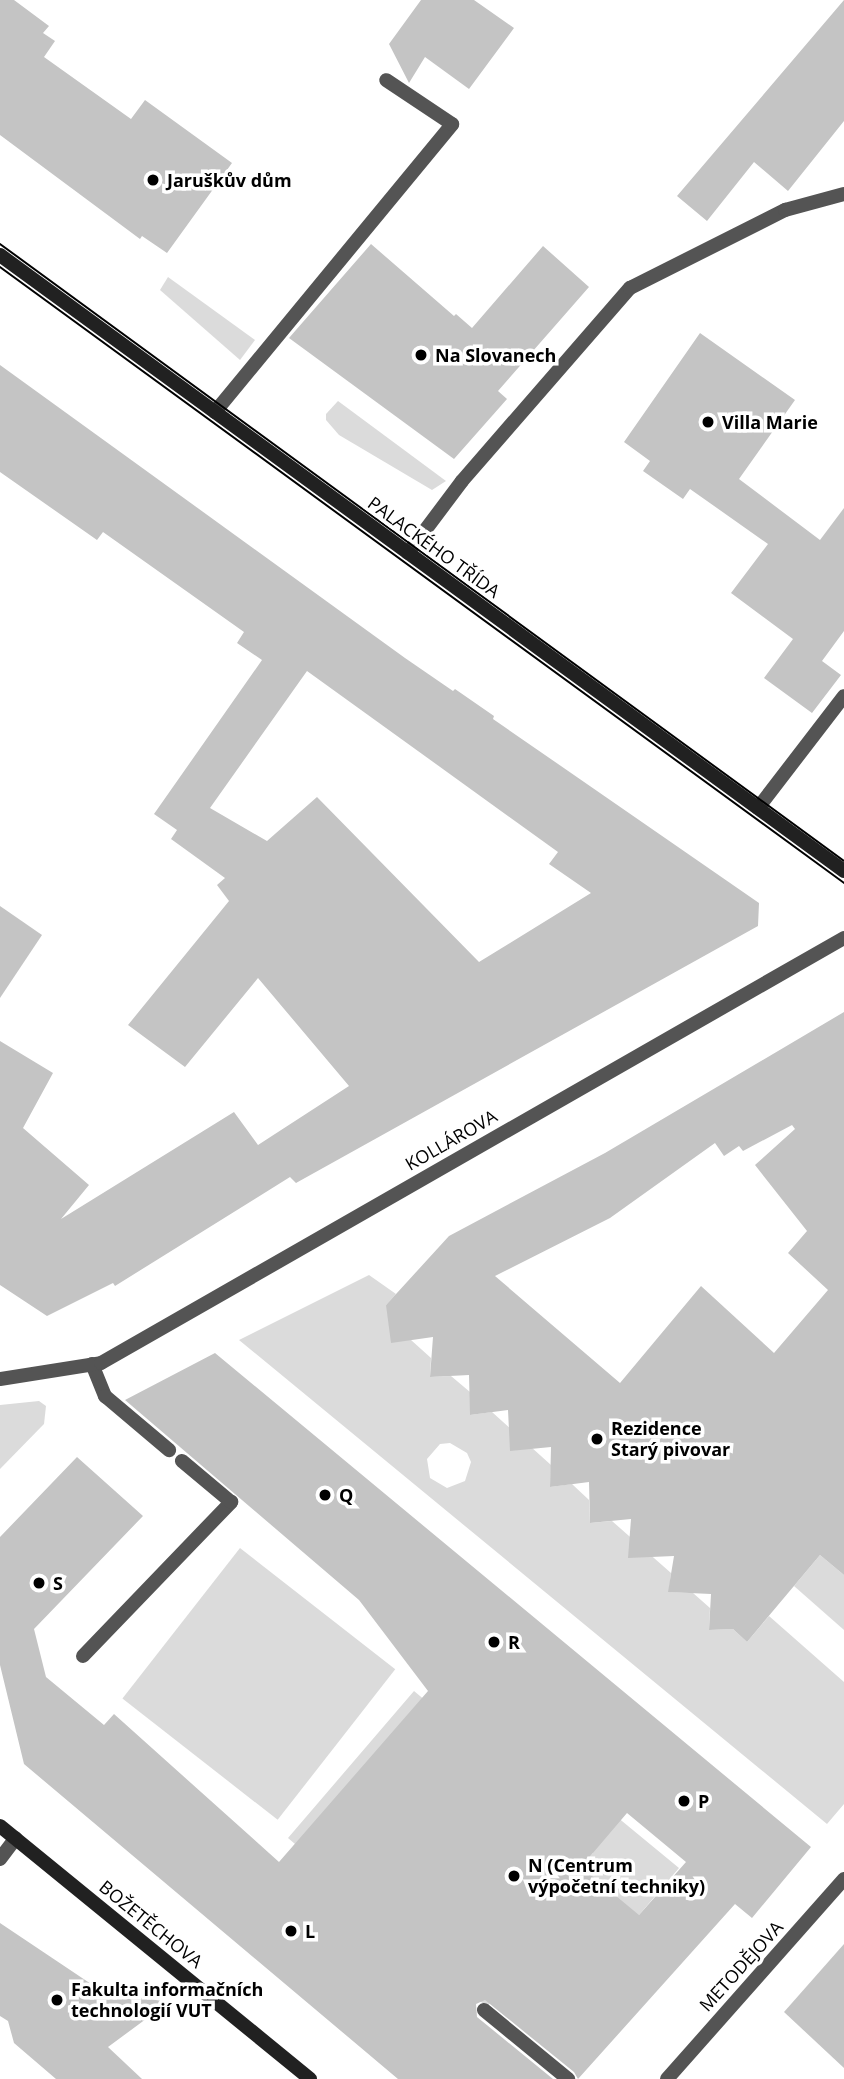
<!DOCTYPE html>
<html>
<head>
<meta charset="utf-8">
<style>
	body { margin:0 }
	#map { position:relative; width:844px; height:2079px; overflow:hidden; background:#fff; font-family:"Open Sans",sans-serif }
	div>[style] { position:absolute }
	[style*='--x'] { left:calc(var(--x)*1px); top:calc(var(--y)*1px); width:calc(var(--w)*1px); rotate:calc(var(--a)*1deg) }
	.green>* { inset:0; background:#dbdbdb; transform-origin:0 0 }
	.building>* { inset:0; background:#c4c4c4 }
	.lane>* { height:14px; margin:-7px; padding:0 7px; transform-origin:7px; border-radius:7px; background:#545454 }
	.street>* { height:14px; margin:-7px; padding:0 7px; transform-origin:7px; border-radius:7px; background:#545454 }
	.secondary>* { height:14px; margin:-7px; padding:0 7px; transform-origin:7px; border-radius:7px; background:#212121 }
	.tram>* { height:2px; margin:-1px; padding:0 1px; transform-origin:1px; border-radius:1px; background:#000 }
	.dots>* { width:19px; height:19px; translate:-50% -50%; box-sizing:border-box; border:4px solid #fff; border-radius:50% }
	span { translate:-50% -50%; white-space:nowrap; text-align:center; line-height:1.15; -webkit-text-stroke:7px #fff; paint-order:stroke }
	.poi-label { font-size:18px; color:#000; font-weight:700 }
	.left { translate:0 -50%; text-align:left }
	.street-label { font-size:18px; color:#000 }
</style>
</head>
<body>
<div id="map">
	<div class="green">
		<i style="clip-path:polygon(168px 277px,255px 340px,240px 360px,160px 290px)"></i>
		<i style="clip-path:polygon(338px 401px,446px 481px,432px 490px,339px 435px,326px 420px,326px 414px)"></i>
		<i style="clip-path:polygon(evenodd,369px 1275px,396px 1294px,386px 1305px,411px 1340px,431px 1358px,430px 1377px,451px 1376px,470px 1392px,470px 1415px,492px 1412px,551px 1465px,550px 1487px,572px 1484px,589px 1500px,590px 1523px,612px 1521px,671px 1573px,669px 1592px,693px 1593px,710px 1608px,709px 1630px,733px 1629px,747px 1642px,769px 1616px,844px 1682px,844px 1804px,827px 1824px,239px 1340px,369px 1275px,450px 1443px,467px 1453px,471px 1462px,465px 1481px,447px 1488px,430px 1478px,427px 1459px,440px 1444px,450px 1443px)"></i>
		<i style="clip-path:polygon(39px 1401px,46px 1406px,44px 1424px,0 1469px,0 1405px)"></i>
		<i style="left:240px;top:1548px;width:197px;height:191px;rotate:38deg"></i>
		<i style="clip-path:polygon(820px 1555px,844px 1575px,844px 1630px,794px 1586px)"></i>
		<i style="clip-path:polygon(414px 1691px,426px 1701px,554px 1765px,679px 1868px,639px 1915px,497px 1994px,487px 2007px,399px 1931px,508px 1953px,593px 1853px,589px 1849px,384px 1920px,288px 1838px)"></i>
	</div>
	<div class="building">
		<i style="clip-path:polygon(0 0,14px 0,49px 26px,43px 33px,55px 41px,44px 57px,131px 119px,145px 100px,232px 163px,167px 253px,142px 236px,140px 239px,0 135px)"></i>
		<i style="clip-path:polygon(421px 0,474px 0,514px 28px,469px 89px,425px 57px,409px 83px,389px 44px)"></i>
		<i style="clip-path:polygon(844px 0,844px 121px,788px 191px,754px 162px,707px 221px,677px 196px)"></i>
		<i style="clip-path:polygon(371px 244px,454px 316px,456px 314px,472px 328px,543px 246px,589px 287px,498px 391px,507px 399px,454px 459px,289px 338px)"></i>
		<i style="clip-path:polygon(700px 333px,795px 400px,739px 479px,820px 540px,844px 508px,844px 631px,822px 661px,841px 675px,812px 713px,764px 678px,793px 639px,731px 593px,768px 544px,690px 489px,683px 499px,643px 471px,650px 461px,624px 442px)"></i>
		<i style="clip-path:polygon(evenodd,0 365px,405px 658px,453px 691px,455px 689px,494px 716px,493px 719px,759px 903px,758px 926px,296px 1183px,290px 1177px,115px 1286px,113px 1283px,47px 1316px,0 1285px,0 1041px,53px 1073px,23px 1128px,89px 1185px,61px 1219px,234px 1112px,258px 1145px,349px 1086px,258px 978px,185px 1067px,128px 1025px,229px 901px,217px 885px,225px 878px,171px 839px,177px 830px,154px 814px,262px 660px,237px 643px,244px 632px,103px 532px,97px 540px,0 472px,0 365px,307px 671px,558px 852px,549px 864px,591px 893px,479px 962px,317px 797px,267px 841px,210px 808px,307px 671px)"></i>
		<i style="clip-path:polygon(0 906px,42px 935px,0 998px)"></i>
		<i style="clip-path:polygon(evenodd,844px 1012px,844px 1575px,820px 1555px,747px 1642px,733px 1629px,709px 1630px,711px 1594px,668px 1592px,674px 1556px,628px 1558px,631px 1519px,590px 1523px,589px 1482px,550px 1487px,551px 1447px,510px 1451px,508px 1410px,470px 1415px,469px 1375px,430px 1377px,433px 1337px,391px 1343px,386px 1305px,449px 1236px,605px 1153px,844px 1012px,792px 1125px,795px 1129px,755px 1165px,807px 1231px,788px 1253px,828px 1290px,774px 1353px,701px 1286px,620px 1383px,495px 1276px,610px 1218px,715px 1143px,724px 1156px,739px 1146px,743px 1151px,792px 1125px)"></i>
		<i style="clip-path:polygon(evenodd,215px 1353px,811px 1847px,752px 1918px,735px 1904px,578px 2079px,574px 2072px,485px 2000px,476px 2004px,477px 2017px,553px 2079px,398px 2079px,24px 1764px,0 1665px,0 1537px,77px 1457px,143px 1516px,34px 1629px,46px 1677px,104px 1725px,114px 1714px,279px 1862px,428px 1691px,359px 1600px,125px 1400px,215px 1353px,627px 1813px,686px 1862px,639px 1915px,581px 1867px,627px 1813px)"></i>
		<i style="clip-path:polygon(0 1923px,103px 1992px,169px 2002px,108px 2047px,142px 2079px,56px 2079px,14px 2043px,8px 2021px,0 2016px)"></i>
		<i style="clip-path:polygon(844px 1944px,844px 2068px,784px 2012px)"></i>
	</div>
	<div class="lane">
		<i style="--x:215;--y:412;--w:373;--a:-50.5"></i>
		<i style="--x:452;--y:124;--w:79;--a:-146.3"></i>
		<i style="--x:408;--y:553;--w:90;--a:-53.1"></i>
		<i style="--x:462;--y:481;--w:256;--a:-49"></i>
		<i style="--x:630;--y:288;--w:174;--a:-26.7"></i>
		<i style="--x:785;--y:210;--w:61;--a:-15.2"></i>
		<i style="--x:758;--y:808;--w:141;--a:-52.5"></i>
		<i style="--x:92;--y:1364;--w:35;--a:68"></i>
		<i style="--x:105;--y:1396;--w:84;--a:40.2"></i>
		<i style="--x:83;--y:1656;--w:214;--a:-46.1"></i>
		<i style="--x:231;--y:1502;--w:64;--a:-140.1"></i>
		<i style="--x:0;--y:1859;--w:26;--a:-53"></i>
		<i style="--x:484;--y:2010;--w:109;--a:39.4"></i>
	</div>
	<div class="street">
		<i style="--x:0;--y:1379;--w:102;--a:-9"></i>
		<i style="--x:101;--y:1363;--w:856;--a:-29.77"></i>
		<i style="--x:667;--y:2079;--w:267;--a:-48.5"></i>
	</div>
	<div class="secondary">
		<i style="--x:0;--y:255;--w:1045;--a:36.12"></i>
		<i style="--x:0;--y:1826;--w:400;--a:39.2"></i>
	</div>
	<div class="tram">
		<i style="--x:0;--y:244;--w:1045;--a:36.17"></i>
		<i style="--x:0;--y:267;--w:1045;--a:36.12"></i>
	</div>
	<div class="dots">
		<i style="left:153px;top:180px;background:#000"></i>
		<i style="left:421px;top:355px;background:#000"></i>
		<i style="left:708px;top:422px;background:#000"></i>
		<i style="left:597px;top:1439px;background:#000"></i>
		<i style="left:325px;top:1495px;background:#000"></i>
		<i style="left:39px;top:1583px;background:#000"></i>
		<i style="left:494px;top:1642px;background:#000"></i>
		<i style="left:684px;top:1801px;background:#000"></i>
		<i style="left:514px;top:1876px;background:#000"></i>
		<i style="left:291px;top:1931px;background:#000"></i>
		<i style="left:57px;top:2000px;background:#000"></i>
	</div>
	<div class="poi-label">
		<span class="left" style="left:167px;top:180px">Jaruškův dům</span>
		<span class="left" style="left:435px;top:355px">Na Slovanech</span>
		<span class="left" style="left:722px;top:422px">Villa Marie</span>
		<span class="left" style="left:611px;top:1439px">Rezidence<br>Starý pivovar</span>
		<span class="left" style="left:339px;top:1495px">Q</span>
		<span class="left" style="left:53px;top:1583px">S</span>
		<span class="left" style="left:508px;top:1642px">R</span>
		<span class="left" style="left:698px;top:1801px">P</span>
		<span class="left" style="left:528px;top:1876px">N (Centrum<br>výpočetní techniky)</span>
		<span class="left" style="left:305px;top:1931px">L</span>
		<span class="left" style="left:71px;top:2000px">Fakulta informačních<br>technologií VUT</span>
	</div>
	<div class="street-label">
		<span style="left:434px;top:547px;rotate:36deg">PALACKÉHO TŘÍDA</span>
		<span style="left:451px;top:1140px;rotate:-30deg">KOLLÁROVA</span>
		<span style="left:151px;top:1924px;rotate:39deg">BOŽETĚCHOVA</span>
		<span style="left:741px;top:1966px;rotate:-48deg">METODĚJOVA</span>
	</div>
</div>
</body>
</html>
